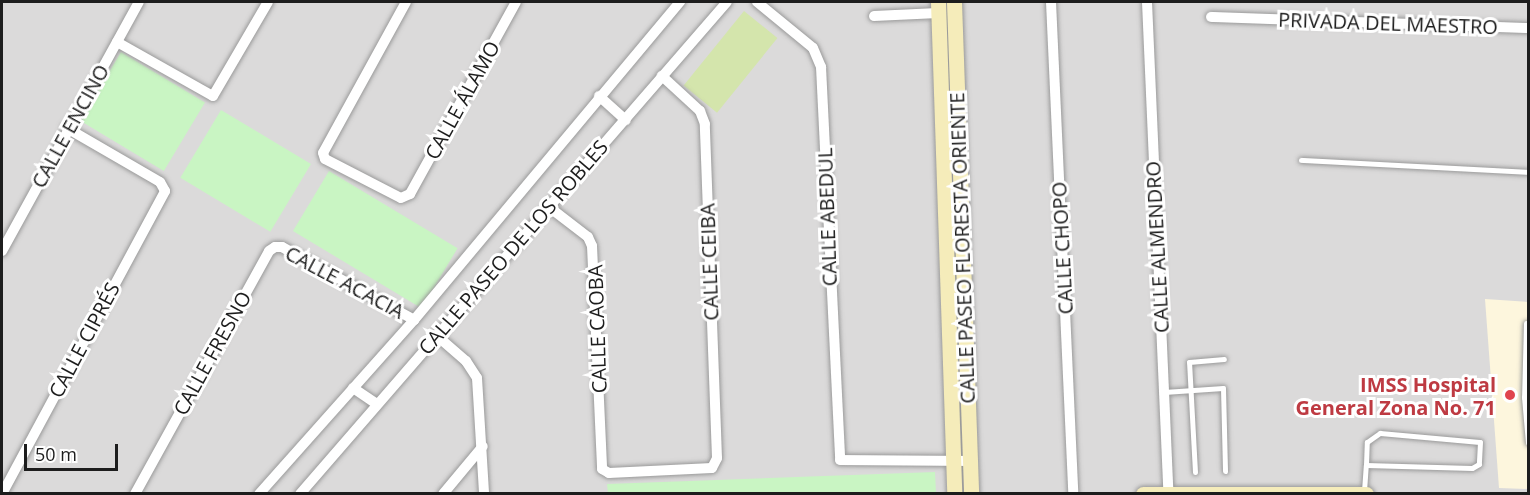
<!DOCTYPE html>
<html>
<head>
<meta charset="utf-8">
<style>
	body { margin:0 }
	#map { position:relative; width:1530px; height:495px; overflow:hidden; background:#eee8e4; font-family:"Open Sans",sans-serif }
	div>[style] { position:absolute }
	[style*='--x'] { left:calc(var(--x)*1px); top:calc(var(--y)*1px); width:calc(var(--w)*1px); rotate:calc(var(--a)*1deg) }
	.residential>* { inset:0; background:#dbdada; transform-origin:0 0 }
	.education>* { inset:0; background:#fdf6dd }
	.grass>* { inset:0; background:#d4e5ac; transform-origin:0 0 }
	.park>* { inset:0; background:#c9f5c3; transform-origin:0 0 }
	.roads { filter:drop-shadow(0 0 2px #9a9a9a) drop-shadow(0 0 2px #9a9a9a) }
	.lane>* { height:5px; margin:-2.5px; padding:0 2.5px; transform-origin:2.5px; border-radius:2.5px; background:#fff }
	.street>* { height:10px; margin:-5px; padding:0 5px; transform-origin:5px; border-radius:5px; background:#fff }
	.secondary>* { height:15px; margin:-7.5px; padding:0 7.5px; transform-origin:7.5px; border-radius:7.5px; background:#f5ecba }
	.dots>* { width:16px; height:16px; translate:-50% -50%; box-sizing:border-box; border:3px solid #fff; border-radius:50% }
	span { translate:-50% -50%; white-space:nowrap; text-align:center; line-height:1.15; -webkit-text-stroke:6px #fff; paint-order:stroke }
	.street-label { font-size:20px; color:#1d1d1d }
	.health-label { font-size:20px; color:#be3a42; font-weight:700 }
	.right { translate:-100% -50%; text-align:right }
	.frame { position:absolute; inset:0; border:3px solid #1d1d1d; pointer-events:none }
	.scale { position:absolute; left:24px; top:444px; width:94px; height:27px; box-sizing:border-box; border:3px solid #1d1d1d; border-top:0; padding-left:8px; font-size:18px; line-height:21px; white-space:nowrap; color:#1d1d1d; -webkit-text-stroke:4px #fff; paint-order:stroke }
</style>
</head>
<body>
<div id="map">
	<div class="residential">
		<i style="left:2px;top:2px;width:1526px;height:491px"></i>
	</div>
	<div class="education">
		<i style="clip-path:polygon(1485px 299px,1528px 302px,1528px 489px,1499px 488px)"></i>
	</div>
	<div class="grass">
		<i style="left:744px;top:11px;width:43px;height:96px;rotate:39deg"></i>
	</div>
	<div class="park">
		<i style="left:121px;top:52px;width:98px;height:80px;rotate:31deg"></i>
		<i style="left:221px;top:110px;width:105px;height:79px;rotate:31deg"></i>
		<i style="left:329px;top:171px;width:150px;height:70px;rotate:31deg"></i>
		<i style="clip-path:polygon(935px 472px,936px 493px,608px 493px,607px 484px)"></i>
	</div>
	<div class="roads">
		<div class="lane">
			<i style="--x:1301;--y:160;--w:227;--a:3"></i>
			<i style="--x:1526;--y:323;--w:74;--a:91.5"></i>
			<i style="--x:1524;--y:397;--w:46;--a:85"></i>
			<i style="--x:1164;--y:392;--w:59;--a:-3.9"></i>
			<i style="--x:1223;--y:388;--w:83;--a:88.6"></i>
			<i style="--x:1195;--y:472;--w:110;--a:-93.1"></i>
			<i style="--x:1189;--y:362;--w:35;--a:-5"></i>
			<i style="--x:1364;--y:491;--w:26;--a:-86"></i>
			<i style="--x:1366;--y:465;--w:23;--a:-88"></i>
			<i style="--x:1367;--y:442;--w:16;--a:-35"></i>
			<i style="--x:1380;--y:433;--w:100;--a:5.1"></i>
			<i style="--x:1480;--y:442;--w:22;--a:93"></i>
			<i style="--x:1479;--y:464;--w:8;--a:150"></i>
			<i style="--x:1472;--y:468;--w:106;--a:-178.4"></i>
		</div>
		<div class="street">
			<i style="--x:406;--y:2;--w:172;--a:118.8"></i>
			<i style="--x:323;--y:153;--w:6;--a:72"></i>
			<i style="--x:325;--y:159;--w:85;--a:27.2"></i>
			<i style="--x:401;--y:198;--w:10;--a:-24"></i>
			<i style="--x:410;--y:194;--w:219;--a:-61.1"></i>
			<i style="--x:757;--y:2;--w:72;--a:39.4"></i>
			<i style="--x:813;--y:48;--w:21;--a:67"></i>
			<i style="--x:821;--y:67;--w:393;--a:87.2"></i>
			<i style="--x:840;--y:460;--w:130;--a:0.4"></i>
			<i style="--x:1051;--y:2;--w:492;--a:87.4"></i>
			<i style="--x:1147;--y:2;--w:490;--a:87.5"></i>
			<i style="--x:874;--y:16;--w:64;--a:-2.7"></i>
			<i style="--x:1211;--y:17;--w:317;--a:2"></i>
			<i style="--x:117;--y:42;--w:110;--a:29.4"></i>
			<i style="--x:213;--y:96;--w:109;--a:-59.7"></i>
			<i style="--x:599;--y:96;--w:36;--a:42"></i>
			<i style="--x:549;--y:207;--w:49;--a:37.6"></i>
			<i style="--x:588;--y:237;--w:10;--a:66"></i>
			<i style="--x:592;--y:246;--w:223;--a:87.4"></i>
			<i style="--x:602;--y:469;--w:8;--a:30"></i>
			<i style="--x:609;--y:473;--w:103;--a:-2.8"></i>
			<i style="--x:712;--y:468;--w:11;--a:-63"></i>
			<i style="--x:717;--y:458;--w:334;--a:-92.1"></i>
			<i style="--x:705;--y:124;--w:14;--a:-111"></i>
			<i style="--x:700;--y:111;--w:52;--a:-137.4"></i>
			<i style="--x:2;--y:251;--w:284;--a:-61.2"></i>
			<i style="--x:436;--y:335;--w:40;--a:41"></i>
			<i style="--x:466;--y:361;--w:20;--a:57"></i>
			<i style="--x:477;--y:378;--w:116;--a:86.5"></i>
			<i style="--x:353;--y:388;--w:29;--a:34"></i>
			<i style="--x:2;--y:494;--w:344;--a:-61.7"></i>
			<i style="--x:165;--y:191;--w:10;--a:-119"></i>
			<i style="--x:160;--y:182;--w:108;--a:-149.9"></i>
			<i style="--x:135;--y:494;--w:277;--a:-61.1"></i>
			<i style="--x:269;--y:251;--w:7;--a:-34"></i>
			<i style="--x:275;--y:247;--w:7;--a:0"></i>
			<i style="--x:282;--y:247;--w:151;--a:28.9"></i>
			<i style="--x:259;--y:494;--w:233;--a:-48.3"></i>
			<i style="--x:414;--y:320;--w:415;--a:-50.1"></i>
			<i style="--x:300;--y:494;--w:651;--a:-49.05"></i>
			<i style="--x:443;--y:494;--w:62;--a:-50.2"></i>
		</div>
		<div class="secondary">
			<i style="--x:938;--y:2;--w:492;--a:88.1"></i>
			<i style="--x:954;--y:2;--w:492;--a:88"></i>
			<i style="--x:1143;--y:494;--w:223;--a:0"></i>
		</div>
	</div>
	<div class="dots">
		<i style="left:1510px;top:395px;background:#e0444e"></i>
	</div>
	<div class="street-label">
		<span style="left:1388px;top:23px;rotate:2deg">PRIVADA DEL MAESTRO</span>
		<span style="left:462px;top:100px;rotate:-61deg">CALLE ÁLAMO</span>
		<span style="left:70px;top:126px;rotate:-61deg">CALLE ENCINO</span>
		<span style="left:827px;top:217px;rotate:-92deg">CALLE ABEDUL</span>
		<span style="left:513px;top:247px;rotate:-49deg">CALLE PASEO DE LOS ROBLES</span>
		<span style="left:1157px;top:247px;rotate:-93deg">CALLE ALMENDRO</span>
		<span style="left:962px;top:248px;rotate:-92deg">CALLE PASEO FLORESTA ORIENTE</span>
		<span style="left:1062px;top:248px;rotate:-93deg">CALLE CHOPO</span>
		<span style="left:709px;top:262px;rotate:-92deg">CALLE CEIBA</span>
		<span style="left:345px;top:282px;rotate:28deg">CALLE ACACIA</span>
		<span style="left:597px;top:329px;rotate:-92deg">CALLE CAOBA</span>
		<span style="left:84px;top:340px;rotate:-62deg">CALLE CIPRÉS</span>
		<span style="left:212px;top:353px;rotate:-61deg">CALLE FRESNO</span>
	</div>
	<div class="health-label">
		<span class="right" style="left:1496px;top:396px">IMSS Hospital<br>General Zona No. 71</span>
	</div>
	<div class="frame"></div>
	<div class="scale">50 m</div>
</div>
</body>
</html>
